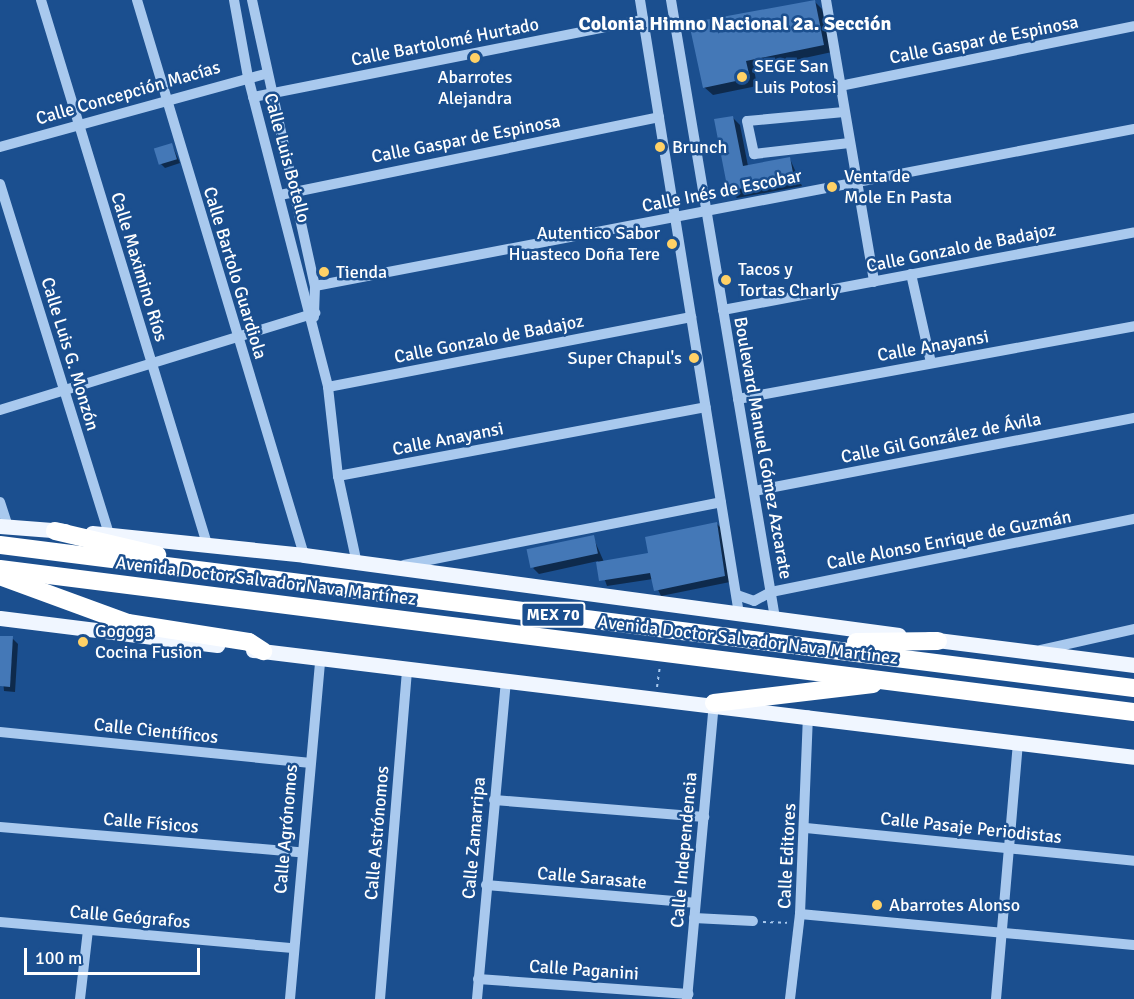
<!DOCTYPE html>
<html>
<head>
<meta charset="utf-8">
<style>
	body { margin:0 }
	#map { position:relative; width:1134px; height:999px; overflow:hidden; background:#1b4f8f; font-family:Signika,sans-serif }
	div>[style] { position:absolute }
	[style*='--x'] { left:calc(var(--x)*1px); top:calc(var(--y)*1px); width:calc(var(--w)*1px); rotate:calc(var(--a)*1deg) }
	.shadow>* { inset:0; background:#0007 }
	.building>* { inset:0; background:#4478b7; transform-origin:0 0 }
	.path>* { height:2px; margin-top:-1px; transform-origin:0; background:repeating-linear-gradient(90deg,#a9c9ee 0 3px,transparent 0 7.5px) }
	.minor>* { height:10px; margin:-5px; padding:0 5px; transform-origin:5px; border-radius:5px; background:#a9c9ee }
	.major>* { height:15px; margin:-7.5px; padding:0 7.5px; transform-origin:7.5px; border-radius:7.5px; background:#f0f6ff }
	.highway>* { height:18px; margin:-9px; padding:0 9px; transform-origin:9px; border-radius:9px; background:#fff }
	.dots>* { width:16px; height:16px; translate:-50% -50%; box-sizing:border-box; border:3px solid #1b4f8f; border-radius:50% }
	span { translate:-50% -50%; white-space:nowrap; text-align:center; line-height:1.15; -webkit-text-stroke:5px #1b4f8f; paint-order:stroke }
	.shield-label span { padding:2px 4px; background:#1b4f8f; border:2px solid; border-radius:4px; -webkit-text-stroke-width:0 }
	.shield-label { font-size:16px; color:#fff; font-weight:700 }
	.street-label { font-size:18px; color:#fff }
	.poi-label { font-size:18px; color:#fff }
	.left { translate:0 -50%; text-align:left }
	.right { translate:-100% -50%; text-align:right }
	.neighbourhood-label { font-size:20px; color:#fff; font-weight:700 }
	.scale { position:absolute; left:24px; top:948px; width:176px; height:27px; box-sizing:border-box; border:3px solid #fff; border-top:0; padding-left:8px; font-size:18px; line-height:21px; white-space:nowrap; color:#fff; -webkit-text-stroke:4px #1b4f8f; paint-order:stroke }
</style>
</head>
<body>
<div id="map">
	<div class="shadow">
		<i style="clip-path:polygon(814px 1px,822px 9px,832px 52px,754px 69px,757px 86px,713px 95px,704px 87px)"></i>
		<i style="clip-path:polygon(732px 117px,740px 125px,748px 166px,790px 159px,802px 186px,737px 198px,729px 190px)"></i>
		<i style="clip-path:polygon(172px 145px,180px 163px,165px 168px,161px 164px)"></i>
		<i style="clip-path:polygon(716px 523px,722px 529px,730px 582px,661px 596px,653px 579px,607px 586px,598px 561px,539px 574px,533px 568px,593px 537px,604px 562px,650px 554px)"></i>
		<i style="clip-path:polygon(12px 638px,18px 644px,15px 692px,4px 691px,0 648px)"></i>
	</div>
	<div class="building">
		<i style="clip-path:polygon(815px 0,824px 45px,746px 61px,750px 78px,703px 88px,689px 23px)"></i>
		<i style="clip-path:polygon(733px 116px,743px 166px,790px 157px,794px 178px,728px 191px,714px 119px)"></i>
		<i style="left:172px;top:143px;width:17px;height:19px;rotate:73deg"></i>
		<i style="clip-path:polygon(717px 522px,725px 576px,654px 591px,650px 573px,599px 581px,596px 562px,648px 553px,645px 537px)"></i>
		<i style="left:594px;top:535px;width:19px;height:69px;rotate:78deg"></i>
		<i style="clip-path:polygon(0 636px,13px 636px,10px 687px,0 686px)"></i>
	</div>
	<div class="path">
		<i style="--x:657;--y:687;--w:21;--a:-82"></i>
		<i style="--x:763;--y:922;--w:24;--a:2"></i>
	</div>
	<div class="minor">
		<i style="--x:41;--y:0;--w:569;--a:73.03"></i>
		<i style="--x:137;--y:0;--w:580;--a:73.25"></i>
		<i style="--x:234;--y:0;--w:78;--a:79.7"></i>
		<i style="--x:248;--y:77;--w:320;--a:75.5"></i>
		<i style="--x:328;--y:387;--w:90;--a:83.6"></i>
		<i style="--x:338;--y:476;--w:90;--a:77.8"></i>
		<i style="--x:252;--y:0;--w:293;--a:77.6"></i>
		<i style="--x:315;--y:286;--w:31;--a:92"></i>
		<i style="--x:640;--y:0;--w:622;--a:80.84"></i>
		<i style="--x:671;--y:0;--w:627;--a:80.45"></i>
		<i style="--x:826;--y:0;--w:286;--a:80.3"></i>
		<i style="--x:840;--y:86;--w:300;--a:-11.5"></i>
		<i style="--x:253;--y:97;--w:398;--a:-11.2"></i>
		<i style="--x:844;--y:112;--w:97;--a:174.7"></i>
		<i style="--x:747;--y:121;--w:34;--a:78"></i>
		<i style="--x:754;--y:154;--w:96;--a:-6.6"></i>
		<i style="--x:0;--y:147;--w:275;--a:-15.4"></i>
		<i style="--x:0;--y:184;--w:368;--a:72.7"></i>
		<i style="--x:280;--y:195;--w:387;--a:-11.6"></i>
		<i style="--x:911;--y:274;--w:91;--a:77.3"></i>
		<i style="--x:315;--y:286;--w:834;--a:-10.85"></i>
		<i style="--x:723;--y:310;--w:418;--a:-10.7"></i>
		<i style="--x:328;--y:387;--w:370;--a:-10.9"></i>
		<i style="--x:738;--y:399;--w:403;--a:-10.4"></i>
		<i style="--x:0;--y:410;--w:330;--a:-17.1"></i>
		<i style="--x:338;--y:476;--w:374;--a:-10.6"></i>
		<i style="--x:754;--y:491;--w:387;--a:-10.9"></i>
		<i style="--x:0;--y:502;--w:26;--a:72"></i>
		<i style="--x:404;--y:565;--w:323;--a:-11.2"></i>
		<i style="--x:737;--y:595;--w:18;--a:19"></i>
		<i style="--x:754;--y:601;--w:19;--a:-28"></i>
		<i style="--x:771;--y:592;--w:370;--a:-11.4"></i>
		<i style="--x:1041;--y:650;--w:95;--a:-12.7"></i>
		<i style="--x:0;--y:732;--w:310;--a:5.7"></i>
		<i style="--x:494;--y:800;--w:211;--a:4.6"></i>
		<i style="--x:0;--y:827;--w:301;--a:4.8"></i>
		<i style="--x:806;--y:828;--w:330;--a:5.7"></i>
		<i style="--x:486;--y:885;--w:209;--a:4.9"></i>
		<i style="--x:800;--y:914;--w:335;--a:5.3"></i>
		<i style="--x:694;--y:918;--w:59;--a:2.9"></i>
		<i style="--x:0;--y:922;--w:294;--a:5.1"></i>
		<i style="--x:478;--y:979;--w:211;--a:4.1"></i>
		<i style="--x:80;--y:999;--w:69;--a:-83.4"></i>
		<i style="--x:290;--y:999;--w:339;--a:-84.9"></i>
		<i style="--x:380;--y:999;--w:330;--a:-85.3"></i>
		<i style="--x:477;--y:999;--w:321;--a:-84.8"></i>
		<i style="--x:687;--y:999;--w:297;--a:-84.8"></i>
		<i style="--x:790;--y:999;--w:86;--a:-83.3"></i>
		<i style="--x:800;--y:914;--w:199;--a:-87.7"></i>
		<i style="--x:996;--y:999;--w:257;--a:-85.1"></i>
	</div>
	<div class="major">
		<i style="--x:0;--y:526;--w:65;--a:4.4"></i>
		<i style="--x:92;--y:533;--w:213;--a:5.9"></i>
		<i style="--x:304;--y:555;--w:600;--a:7.66"></i>
		<i style="--x:0;--y:618;--w:219;--a:7.1"></i>
		<i style="--x:929;--y:639;--w:207;--a:7.2"></i>
		<i style="--x:253;--y:650;--w:887;--a:6.92"></i>
	</div>
	<div class="highway">
		<i style="--x:55;--y:531;--w:105;--a:13.2"></i>
		<i style="--x:0;--y:545;--w:1143;--a:7.19"></i>
		<i style="--x:0;--y:569;--w:1143;--a:7.19"></i>
		<i style="--x:2;--y:577;--w:134;--a:20.1"></i>
		<i style="--x:128;--y:623;--w:122;--a:8.9"></i>
		<i style="--x:249;--y:642;--w:17;--a:33"></i>
		<i style="--x:856;--y:642;--w:82;--a:-0.7"></i>
		<i style="--x:714;--y:703;--w:160;--a:-6.8"></i>
	</div>
	<div class="dots">
		<i style="left:475px;top:58px;background:#ffd166"></i>
		<i style="left:742px;top:77px;background:#ffd166"></i>
		<i style="left:660px;top:147px;background:#ffd166"></i>
		<i style="left:832px;top:187px;background:#ffd166"></i>
		<i style="left:672px;top:244px;background:#ffd166"></i>
		<i style="left:324px;top:272px;background:#ffd166"></i>
		<i style="left:726px;top:280px;background:#ffd166"></i>
		<i style="left:694px;top:358px;background:#ffd166"></i>
		<i style="left:83px;top:642px;background:#ffd166"></i>
		<i style="left:877px;top:905px;background:#ffd166"></i>
	</div>
	<div class="shield-label">
		<span style="left:553px;top:615px">MEX 70</span>
	</div>
	<div class="street-label">
		<span style="left:984px;top:40px;rotate:-11deg">Calle Gaspar de Espinosa</span>
		<span style="left:445px;top:42px;rotate:-11deg">Calle Bartolomé Hurtado</span>
		<span style="left:128px;top:93px;rotate:-16deg">Calle Concepción Macías</span>
		<span style="left:466px;top:139px;rotate:-11deg">Calle Gaspar de Espinosa</span>
		<span style="left:287px;top:158px;rotate:75deg">Calle Luis Botello</span>
		<span style="left:722px;top:191px;rotate:-11deg">Calle Inés de Escobar</span>
		<span style="left:961px;top:248px;rotate:-11deg">Calle Gonzalo de Badajoz</span>
		<span style="left:139px;top:267px;rotate:73deg">Calle Maximino Ríos</span>
		<span style="left:235px;top:273px;rotate:73deg">Calle Bartolo Guardiola</span>
		<span style="left:489px;top:339px;rotate:-11deg">Calle Gonzalo de Badajoz</span>
		<span style="left:933px;top:346px;rotate:-10deg">Calle Anayansi</span>
		<span style="left:70px;top:354px;rotate:73deg">Calle Luis G. Monzón</span>
		<span style="left:941px;top:438px;rotate:-11deg">Calle Gil González de Ávila</span>
		<span style="left:448px;top:439px;rotate:-11deg">Calle Anayansi</span>
		<span style="left:763px;top:448px;rotate:80deg">Boulevard Manuel Gómez Azcarate</span>
		<span style="left:949px;top:540px;rotate:-11deg">Calle Alonso Enrique de Guzmán</span>
		<span style="left:266px;top:581px;rotate:7deg">Avenida Doctor Salvador Nava Martínez</span>
		<span style="left:748px;top:640px;rotate:7deg">Avenida Doctor Salvador Nava Martínez</span>
		<span style="left:156px;top:731px;rotate:6deg">Calle Científicos</span>
		<span style="left:151px;top:823px;rotate:5deg">Calle Físicos</span>
		<span style="left:971px;top:828px;rotate:6deg">Calle Pasaje Periodistas</span>
		<span style="left:286px;top:829px;rotate:-85deg">Calle Agrónomos</span>
		<span style="left:377px;top:833px;rotate:-85deg">Calle Astrónomos</span>
		<span style="left:474px;top:838px;rotate:-85deg">Calle Zamarripa</span>
		<span style="left:684px;top:850px;rotate:-85deg">Calle Independencia</span>
		<span style="left:787px;top:856px;rotate:-87deg">Calle Editores</span>
		<span style="left:592px;top:878px;rotate:5deg">Calle Sarasate</span>
		<span style="left:130px;top:917px;rotate:5deg">Calle Geógrafos</span>
		<span style="left:584px;top:970px;rotate:4deg">Calle Paganini</span>
	</div>
	<div class="poi-label">
		<span class="left" style="left:754px;top:77px">SEGE San<br>Luis Potosi</span>
		<span style="left:475px;top:88px">Abarrotes<br>Alejandra</span>
		<span class="left" style="left:672px;top:147px">Brunch</span>
		<span class="left" style="left:844px;top:187px">Venta de<br>Mole En Pasta</span>
		<span class="right" style="left:660px;top:244px">Autentico Sabor<br>Huasteco Doña Tere</span>
		<span class="left" style="left:738px;top:280px">Tacos y<br>Tortas Charly</span>
		<span class="left" style="left:336px;top:272px">Tienda</span>
		<span class="right" style="left:682px;top:358px">Super Chapul's</span>
		<span class="left" style="left:95px;top:642px">Gogoga<br>Cocina Fusion</span>
		<span class="left" style="left:889px;top:905px">Abarrotes Alonso</span>
	</div>
	<div class="neighbourhood-label">
		<span style="left:735px;top:23px">Colonia Himno Nacional 2a. Sección</span>
	</div>
	<div class="scale">100 m</div>
</div>
</body>
</html>
